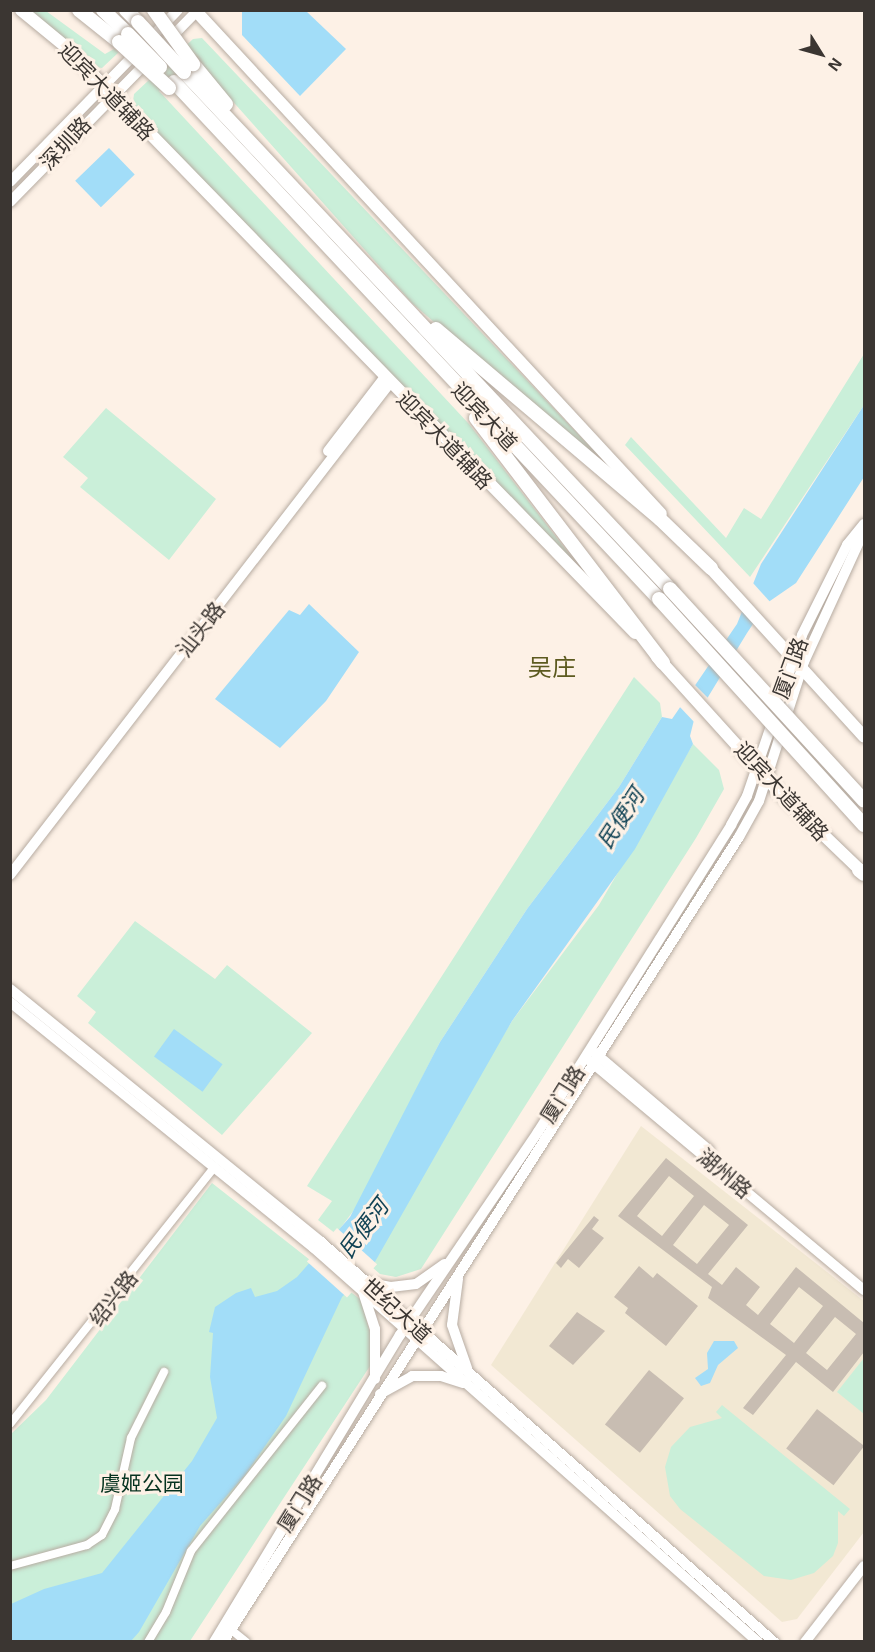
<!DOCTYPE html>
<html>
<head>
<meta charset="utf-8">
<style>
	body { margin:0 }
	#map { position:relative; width:875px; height:1652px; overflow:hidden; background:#fdf1e6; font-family:"Exo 2","Noto Sans SC",sans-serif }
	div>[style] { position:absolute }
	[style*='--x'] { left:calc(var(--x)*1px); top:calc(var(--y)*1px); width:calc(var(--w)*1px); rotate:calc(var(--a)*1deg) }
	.education>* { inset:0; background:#f2e8d3 }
	.green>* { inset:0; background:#caefd9 }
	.water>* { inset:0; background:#a2ddf8; transform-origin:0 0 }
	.pier>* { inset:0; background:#fdf1e6; transform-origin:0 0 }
	.building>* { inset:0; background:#c8bdb2; transform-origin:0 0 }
	.roads { filter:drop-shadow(0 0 2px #b7aca2) drop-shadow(0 0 2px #b7aca2) }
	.street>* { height:8px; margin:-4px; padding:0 4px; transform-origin:4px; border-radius:4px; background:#fff }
	.secondary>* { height:10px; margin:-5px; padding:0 5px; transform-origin:5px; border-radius:5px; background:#fff }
	.primary>* { height:12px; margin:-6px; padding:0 6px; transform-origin:6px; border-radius:6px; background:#fff }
	.highway>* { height:14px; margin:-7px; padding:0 7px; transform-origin:7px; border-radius:7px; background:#fff }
	.bridges { filter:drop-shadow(0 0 2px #b7aca2) drop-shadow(0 0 2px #b7aca2) }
	.highway-bridge>* { height:14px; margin:-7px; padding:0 7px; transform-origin:7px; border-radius:7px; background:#fff }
	span { translate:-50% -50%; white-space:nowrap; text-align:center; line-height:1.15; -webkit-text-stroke:6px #fdf1e6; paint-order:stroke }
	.street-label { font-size:21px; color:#3b3632 }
	.park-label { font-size:21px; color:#05321f }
	.water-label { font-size:22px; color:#114355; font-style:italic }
	.quarter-label { font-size:24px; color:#5c5a1f }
	.frame { position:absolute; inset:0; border:12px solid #3b3632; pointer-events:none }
	.north { position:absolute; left:791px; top:24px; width:60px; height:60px; -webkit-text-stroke:4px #fdf1e6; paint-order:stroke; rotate:127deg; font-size:16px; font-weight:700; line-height:24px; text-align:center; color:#3b3632 }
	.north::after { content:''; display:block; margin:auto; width:21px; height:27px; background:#3b3632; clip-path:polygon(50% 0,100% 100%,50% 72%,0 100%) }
</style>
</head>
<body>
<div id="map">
	<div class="education">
		<i style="clip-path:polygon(641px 1126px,864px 1301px,864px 1532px,797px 1619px,782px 1622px,491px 1365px)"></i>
	</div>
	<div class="green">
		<i style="clip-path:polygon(27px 11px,46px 11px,105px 54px,114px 49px,119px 52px,102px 68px,90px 66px)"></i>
		<i style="clip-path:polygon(202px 38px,596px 453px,590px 458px,412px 303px,196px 60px,159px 91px,469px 424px,603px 598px,132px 109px,134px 94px,193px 39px)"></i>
		<i style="clip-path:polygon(864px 354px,864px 405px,750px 577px,625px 445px,631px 437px,726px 538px,744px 508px,761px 519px)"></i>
		<i style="clip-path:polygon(106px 408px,216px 499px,169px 560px,80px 487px,88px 478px,63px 457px)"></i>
		<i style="clip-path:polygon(634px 677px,660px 703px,662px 717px,619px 787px,527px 909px,440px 1042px,360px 1202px,336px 1234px,318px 1220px,332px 1201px,307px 1186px)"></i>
		<i style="clip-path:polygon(693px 744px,719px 770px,724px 789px,696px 838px,421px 1269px,396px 1277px,380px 1274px,372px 1267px,377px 1256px,439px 1142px,512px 1021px,599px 905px)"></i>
		<i style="clip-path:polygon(135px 921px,215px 979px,227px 965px,312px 1033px,222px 1135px,88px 1023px,96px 1012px,77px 996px)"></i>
		<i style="clip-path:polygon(212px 1183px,361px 1300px,372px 1340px,372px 1363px,190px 1641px,11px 1642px,11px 1434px,46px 1400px)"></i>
		<i style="clip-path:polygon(864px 1358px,864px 1414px,837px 1392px)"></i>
		<i style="clip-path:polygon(722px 1405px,850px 1509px,844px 1516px,838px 1511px,838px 1543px,833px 1556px,814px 1573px,791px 1580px,764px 1576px,680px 1509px,670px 1496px,665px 1467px,671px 1447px,690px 1427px,722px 1418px,716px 1412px)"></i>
	</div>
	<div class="water">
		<i style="clip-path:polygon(242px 10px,306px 11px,346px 49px,300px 96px,242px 35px)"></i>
		<i style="left:109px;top:148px;width:37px;height:47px;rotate:46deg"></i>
		<i style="clip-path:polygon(864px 405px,864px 477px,796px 583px,767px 603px,747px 633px,694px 720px,690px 736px,693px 744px,635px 849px,512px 1021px,372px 1267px,342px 1297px,286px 1416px,245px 1475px,200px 1526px,139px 1632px,131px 1641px,11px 1642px,11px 1604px,44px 1589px,102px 1573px,192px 1461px,217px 1418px,210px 1377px,213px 1333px,209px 1332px,215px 1307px,236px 1293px,251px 1288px,255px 1297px,277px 1291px,297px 1277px,350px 1217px,440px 1042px,527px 909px,619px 787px,662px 717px,672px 719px,737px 624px,761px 564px)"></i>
		<i style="clip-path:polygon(309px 604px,359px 652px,326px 701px,280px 748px,215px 699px,289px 610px,300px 615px)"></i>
		<i style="left:174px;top:1029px;width:60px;height:34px;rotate:36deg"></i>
		<i style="clip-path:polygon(714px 1341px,734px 1341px,738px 1348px,718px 1365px,710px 1383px,701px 1386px,695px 1378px,708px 1369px,707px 1353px)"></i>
	</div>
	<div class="pier">
		<i style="clip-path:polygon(753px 583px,772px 604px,756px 625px,739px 608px)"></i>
		<i style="clip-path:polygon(693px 683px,710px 700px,696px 724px,678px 705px)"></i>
		<i style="left:337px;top:1228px;width:54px;height:45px;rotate:42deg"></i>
	</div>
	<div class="building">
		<i style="clip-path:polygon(evenodd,666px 1158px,748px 1225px,708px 1274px,722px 1285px,736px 1267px,760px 1287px,746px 1305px,758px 1315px,796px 1267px,864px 1323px,864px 1352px,833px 1392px,796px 1362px,753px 1415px,743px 1408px,786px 1355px,708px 1298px,712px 1287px,618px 1216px,666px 1158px,669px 1176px,694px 1196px,662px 1236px,637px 1216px,669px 1176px,666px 1158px,704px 1205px,729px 1225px,697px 1264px,673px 1245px,704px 1205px,666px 1158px,799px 1287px,823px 1306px,794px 1343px,770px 1324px,799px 1287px,666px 1158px,835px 1317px,856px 1334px,827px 1370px,806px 1353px,835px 1317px)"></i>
		<i style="clip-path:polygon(594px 1216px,599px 1220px,592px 1229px,604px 1238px,579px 1268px,568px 1259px,561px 1268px,556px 1263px)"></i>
		<i style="clip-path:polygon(639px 1266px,653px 1278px,657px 1273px,698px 1306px,666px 1346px,625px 1313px,628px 1308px,614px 1297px)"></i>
		<i style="clip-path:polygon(577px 1312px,605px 1331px,573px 1365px,549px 1346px)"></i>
		<i style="left:649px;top:1370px;width:45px;height:70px;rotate:39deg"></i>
		<i style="left:817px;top:1409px;width:60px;height:50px;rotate:38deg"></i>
	</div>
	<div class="roads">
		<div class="street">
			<i style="--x:10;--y:1424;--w:325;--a:-51.5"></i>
			<i style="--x:10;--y:1566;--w:80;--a:-15.3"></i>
			<i style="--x:87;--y:1545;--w:18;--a:-34"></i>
			<i style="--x:102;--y:1535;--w:29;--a:-63"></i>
			<i style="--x:115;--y:1509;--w:73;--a:-77.3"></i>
			<i style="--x:131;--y:1438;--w:74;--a:-63.4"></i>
			<i style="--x:229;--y:1628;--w:22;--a:39"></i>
			<i style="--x:148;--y:1642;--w:35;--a:-59"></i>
			<i style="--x:166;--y:1612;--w:66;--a:-67.7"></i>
			<i style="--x:191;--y:1551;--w:211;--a:-51.6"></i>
		</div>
		<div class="secondary">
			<i style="--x:10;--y:182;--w:240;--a:-45.7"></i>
			<i style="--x:10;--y:202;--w:269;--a:-45.6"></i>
			<i style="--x:328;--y:451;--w:92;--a:-52.5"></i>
			<i style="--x:10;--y:875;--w:622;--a:-52.32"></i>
			<i style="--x:10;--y:989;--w:400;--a:39.1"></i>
			<i style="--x:320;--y:1241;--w:606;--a:41.45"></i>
			<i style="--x:10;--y:1002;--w:391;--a:39"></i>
			<i style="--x:314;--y:1248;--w:594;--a:41.59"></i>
			<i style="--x:595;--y:1053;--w:150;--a:40.4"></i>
			<i style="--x:590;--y:1061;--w:357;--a:39.9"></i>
			<i style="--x:458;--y:1279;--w:46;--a:97.4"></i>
			<i style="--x:452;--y:1325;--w:46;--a:70.8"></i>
			<i style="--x:369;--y:1283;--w:22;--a:10"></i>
			<i style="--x:391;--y:1287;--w:25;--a:-7"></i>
			<i style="--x:416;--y:1284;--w:35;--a:-35"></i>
			<i style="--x:363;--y:1292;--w:39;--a:72"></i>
			<i style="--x:375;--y:1329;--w:50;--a:90"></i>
			<i style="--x:380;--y:1394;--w:37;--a:-29"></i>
			<i style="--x:412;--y:1376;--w:29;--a:0"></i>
			<i style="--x:441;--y:1376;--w:23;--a:18"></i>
			<i style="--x:214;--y:1642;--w:359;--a:-58.8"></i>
			<i style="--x:400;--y:1335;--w:245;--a:-55.8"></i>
			<i style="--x:538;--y:1132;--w:363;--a:-57.8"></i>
			<i style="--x:731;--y:825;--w:33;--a:-61"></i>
			<i style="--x:747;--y:796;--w:170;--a:-71.1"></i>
			<i style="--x:802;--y:635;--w:101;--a:-63.4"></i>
			<i style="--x:847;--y:545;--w:27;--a:-51"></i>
			<i style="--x:223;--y:1642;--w:956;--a:-57.34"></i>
			<i style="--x:739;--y:837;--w:41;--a:-60.9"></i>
			<i style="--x:759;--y:801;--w:146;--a:-72.1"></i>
			<i style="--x:804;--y:662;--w:144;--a:-65.4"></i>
			<i style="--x:805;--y:1642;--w:96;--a:-52.2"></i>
		</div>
		<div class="primary">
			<i style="--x:21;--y:10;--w:58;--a:39.4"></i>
			<i style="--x:66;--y:47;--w:817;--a:45.84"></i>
			<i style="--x:195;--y:10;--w:686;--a:47.24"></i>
			<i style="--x:705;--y:562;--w:236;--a:47.7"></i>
			<i style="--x:657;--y:657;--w:185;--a:47.9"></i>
			<i style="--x:781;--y:794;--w:115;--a:43.9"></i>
		</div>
		<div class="highway">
			<i style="--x:79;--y:10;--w:51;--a:38.7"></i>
			<i style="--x:103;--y:10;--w:35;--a:44"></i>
			<i style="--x:126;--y:10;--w:17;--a:45"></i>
			<i style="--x:193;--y:64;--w:52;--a:50.5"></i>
			<i style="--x:184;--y:72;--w:710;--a:46.77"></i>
			<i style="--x:174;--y:82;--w:709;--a:46.83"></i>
			<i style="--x:436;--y:329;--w:294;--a:40.3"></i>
			<i style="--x:660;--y:519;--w:71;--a:43.9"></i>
			<i style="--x:476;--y:418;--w:308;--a:52.6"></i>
			<i style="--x:859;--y:870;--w:6;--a:39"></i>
		</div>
	</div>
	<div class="bridges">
		<div class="highway-bridge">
			<i style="--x:154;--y:10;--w:67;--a:54.2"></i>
			<i style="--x:138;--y:22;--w:68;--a:47.4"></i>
			<i style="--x:128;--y:34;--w:46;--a:45.9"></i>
			<i style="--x:119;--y:42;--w:68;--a:42.6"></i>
			<i style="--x:670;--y:589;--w:287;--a:47.5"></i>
			<i style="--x:659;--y:599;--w:305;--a:47.8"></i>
		</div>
	</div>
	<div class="street-label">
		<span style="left:107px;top:91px;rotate:46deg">迎宾大道辅路</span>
		<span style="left:65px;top:143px;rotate:-47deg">深圳路</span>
		<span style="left:485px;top:416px;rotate:47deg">迎宾大道</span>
		<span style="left:445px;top:440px;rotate:46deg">迎宾大道辅路</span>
		<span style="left:200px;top:629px;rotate:-52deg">汕头路</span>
		<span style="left:790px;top:668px;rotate:-70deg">厦门路</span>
		<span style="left:782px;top:791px;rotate:47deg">迎宾大道辅路</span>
		<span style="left:562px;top:1094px;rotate:-58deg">厦门路</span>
		<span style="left:725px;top:1173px;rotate:40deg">湖州路</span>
		<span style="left:113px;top:1298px;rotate:-52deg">绍兴路</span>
		<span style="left:397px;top:1310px;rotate:42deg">世纪大道</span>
		<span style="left:299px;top:1503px;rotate:-58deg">厦门路</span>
	</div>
	<div class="park-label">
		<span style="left:142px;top:1483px">虞姬公园</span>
	</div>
	<div class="water-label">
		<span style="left:620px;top:818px;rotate:-57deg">民便河</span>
		<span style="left:363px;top:1228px;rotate:-53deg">民便河</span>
	</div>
	<div class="quarter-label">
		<span style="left:552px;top:667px">吴庄</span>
	</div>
	<div class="frame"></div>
	<div class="north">N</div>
</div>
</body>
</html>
